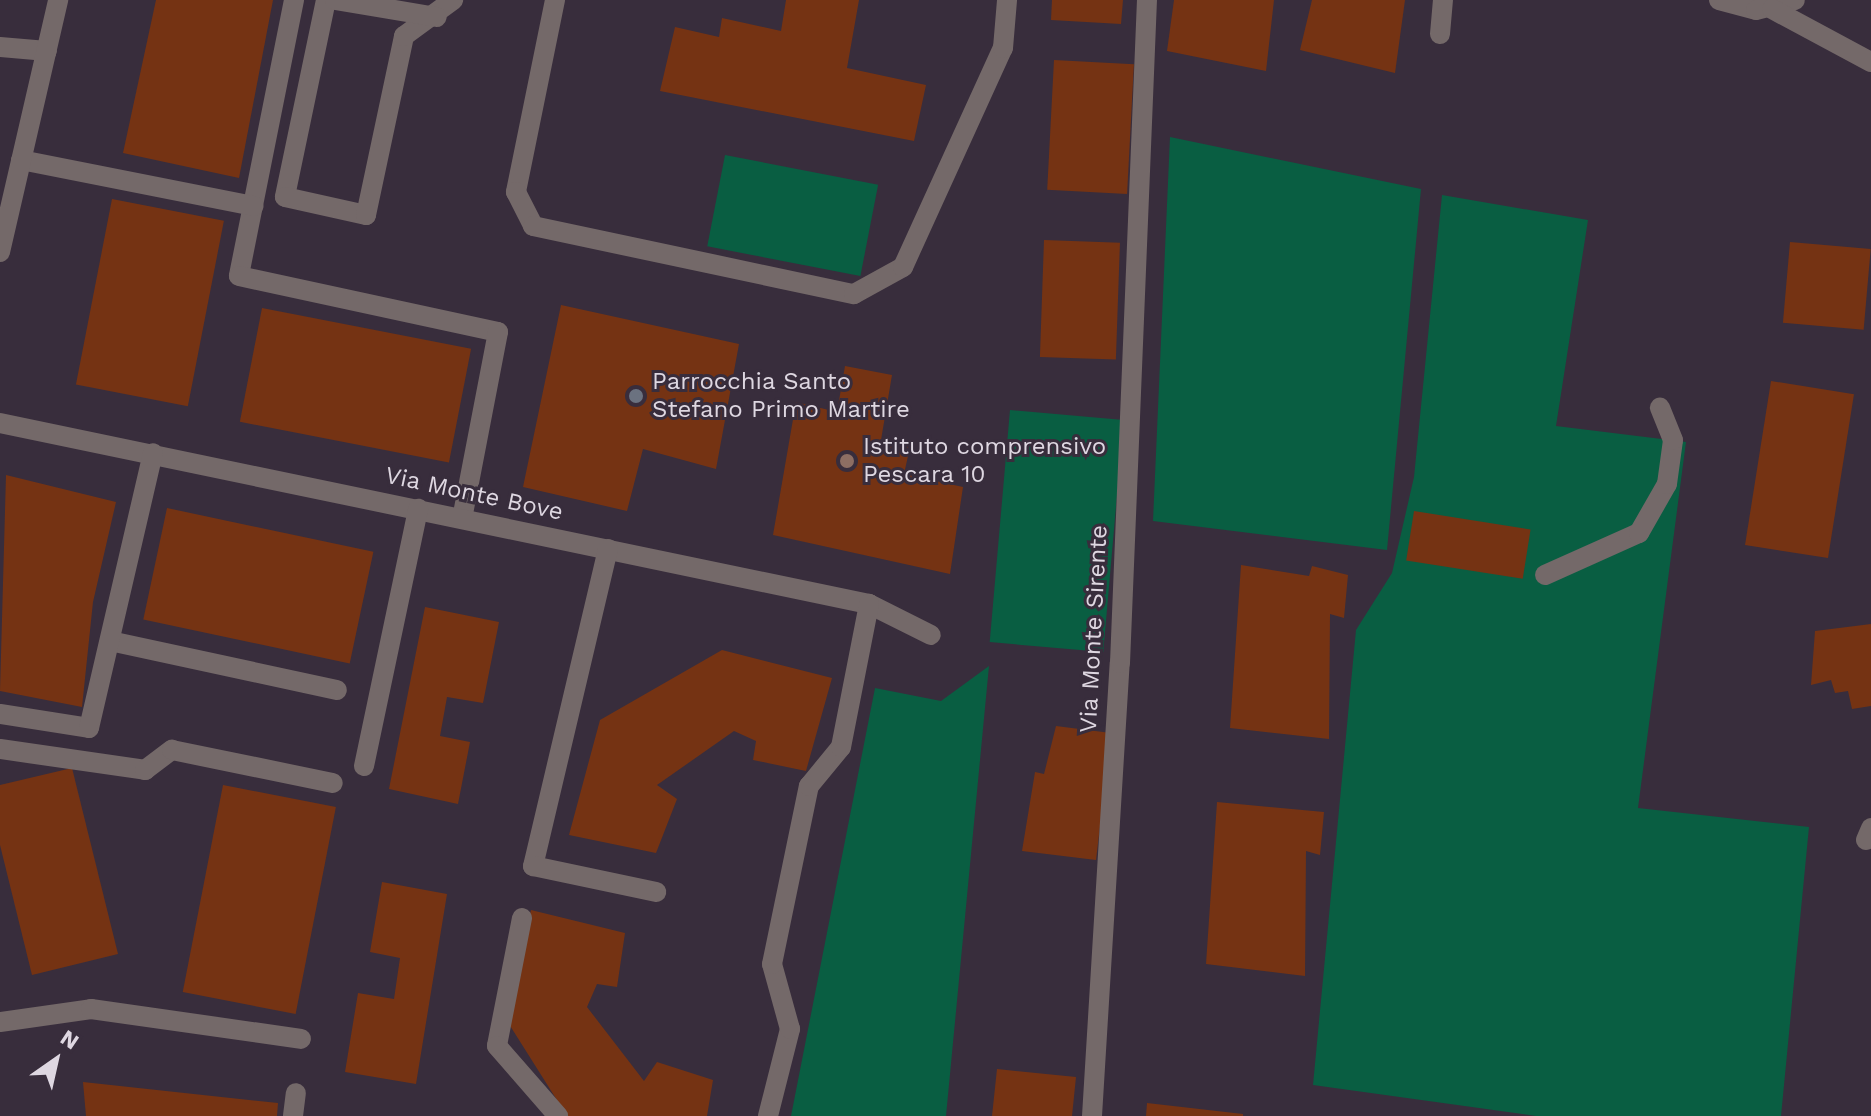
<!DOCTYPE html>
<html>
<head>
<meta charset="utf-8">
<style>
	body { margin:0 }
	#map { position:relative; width:1871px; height:1116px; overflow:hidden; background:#382d3c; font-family:"Work Sans",sans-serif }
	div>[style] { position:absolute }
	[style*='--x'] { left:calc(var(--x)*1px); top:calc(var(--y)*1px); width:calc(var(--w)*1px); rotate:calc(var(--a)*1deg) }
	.green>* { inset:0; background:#095e42; transform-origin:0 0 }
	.building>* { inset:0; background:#753313; transform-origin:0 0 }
	.minor>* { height:20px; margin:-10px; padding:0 10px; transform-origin:10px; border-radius:10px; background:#746969 }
	.dots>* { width:22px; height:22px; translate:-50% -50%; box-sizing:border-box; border:4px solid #382d3c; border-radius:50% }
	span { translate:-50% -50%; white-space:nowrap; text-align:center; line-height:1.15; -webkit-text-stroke:6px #382d3c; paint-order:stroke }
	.poi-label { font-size:24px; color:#ded7e1 }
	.left { translate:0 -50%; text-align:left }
	.street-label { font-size:24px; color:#ded7e1 }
	.north { position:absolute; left:16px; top:1020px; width:80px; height:80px; -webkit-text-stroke:6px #382d3c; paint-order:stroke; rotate:34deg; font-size:22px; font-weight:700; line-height:32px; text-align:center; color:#ded7e1 }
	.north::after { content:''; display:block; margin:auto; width:28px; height:36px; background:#ded7e1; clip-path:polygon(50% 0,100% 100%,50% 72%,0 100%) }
</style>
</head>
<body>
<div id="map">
	<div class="green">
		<i style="clip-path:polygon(1170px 137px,1421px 189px,1387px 550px,1153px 521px)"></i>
		<i style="left:725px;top:155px;width:156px;height:93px;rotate:11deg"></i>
		<i style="clip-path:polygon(1442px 195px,1588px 220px,1556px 426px,1686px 442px,1638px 808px,1809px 827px,1781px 1116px,1536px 1116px,1313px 1085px,1356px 630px,1392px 573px,1414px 477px)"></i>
		<i style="left:1010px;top:410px;width:114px;height:233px;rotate:5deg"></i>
		<i style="clip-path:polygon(989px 666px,946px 1116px,791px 1116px,875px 688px,941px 701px)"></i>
	</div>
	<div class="building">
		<i style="clip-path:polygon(156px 0,273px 0,239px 178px,123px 153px)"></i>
		<i style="clip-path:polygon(786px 0,859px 0,847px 68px,926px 85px,914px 141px,660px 91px,675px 27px,719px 37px,722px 18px,781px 31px)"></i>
		<i style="clip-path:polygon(1052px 0,1123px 0,1121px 24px,1051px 20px)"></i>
		<i style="clip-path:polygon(1174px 0,1274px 0,1266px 71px,1167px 51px)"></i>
		<i style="clip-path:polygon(1312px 0,1405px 0,1395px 73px,1300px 50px)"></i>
		<i style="left:1054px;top:60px;width:80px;height:130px;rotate:3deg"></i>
		<i style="left:112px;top:199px;width:114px;height:189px;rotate:11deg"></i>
		<i style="left:1044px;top:240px;width:76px;height:117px;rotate:2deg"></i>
		<i style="left:1790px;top:242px;width:81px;height:81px;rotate:5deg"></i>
		<i style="clip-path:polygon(561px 305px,739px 344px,716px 469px,643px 449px,627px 511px,523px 487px)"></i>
		<i style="left:262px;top:308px;width:213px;height:116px;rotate:11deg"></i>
		<i style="clip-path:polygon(845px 366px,892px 375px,881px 440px,910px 447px,904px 474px,963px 487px,950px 574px,773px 535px,796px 402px,837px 412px)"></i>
		<i style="left:1771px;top:381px;width:84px;height:166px;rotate:9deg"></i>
		<i style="clip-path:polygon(6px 475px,116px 502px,93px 602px,82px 707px,0 691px)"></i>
		<i style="left:167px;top:508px;width:211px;height:114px;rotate:12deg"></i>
		<i style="left:1414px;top:511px;width:118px;height:50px;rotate:9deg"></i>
		<i style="clip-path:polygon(1241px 565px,1309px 576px,1312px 566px,1348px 575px,1344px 618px,1330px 614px,1329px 739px,1230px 728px)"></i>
		<i style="clip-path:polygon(425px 607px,499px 622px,483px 703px,447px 697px,440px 736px,470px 742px,458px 804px,389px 789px)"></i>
		<i style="clip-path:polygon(1871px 624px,1871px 706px,1852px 709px,1848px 691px,1835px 693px,1831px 680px,1811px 685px,1815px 631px)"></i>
		<i style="clip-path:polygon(722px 650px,832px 678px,806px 771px,753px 760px,756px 741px,734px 731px,657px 785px,677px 799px,656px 853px,569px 835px,600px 720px)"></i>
		<i style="clip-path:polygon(1056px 726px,1111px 733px,1096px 860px,1022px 851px,1035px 772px,1044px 774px)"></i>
		<i style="clip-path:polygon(72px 768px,118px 954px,32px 975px,0 845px,0 785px)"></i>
		<i style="left:223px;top:785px;width:115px;height:211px;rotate:11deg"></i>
		<i style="clip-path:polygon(1217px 802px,1324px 812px,1320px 855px,1306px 851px,1305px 976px,1206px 964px)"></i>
		<i style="clip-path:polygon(382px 882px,447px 894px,416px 1084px,345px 1072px,358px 993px,394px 999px,400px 958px,370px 952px)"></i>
		<i style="clip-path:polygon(531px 910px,625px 933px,617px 987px,597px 984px,587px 1007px,644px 1081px,657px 1062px,713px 1080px,707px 1116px,567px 1116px,507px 1021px)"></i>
		<i style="clip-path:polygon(997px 1069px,1076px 1077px,1072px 1116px,992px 1116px)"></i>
		<i style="clip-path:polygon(83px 1082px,278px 1103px,277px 1116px,86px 1116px)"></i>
		<i style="clip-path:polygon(1147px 1103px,1243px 1114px,1243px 1116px,1146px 1116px)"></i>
	</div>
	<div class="minor">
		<i style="--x:294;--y:0;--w:281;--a:101.3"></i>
		<i style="--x:239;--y:276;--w:265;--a:12.2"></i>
		<i style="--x:498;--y:332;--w:190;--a:100.9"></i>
		<i style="--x:326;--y:0;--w:201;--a:101.8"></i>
		<i style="--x:285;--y:197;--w:83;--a:12.5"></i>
		<i style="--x:366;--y:215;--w:183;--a:-78"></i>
		<i style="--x:404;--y:36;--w:61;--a:-36.3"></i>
		<i style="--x:335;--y:0;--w:103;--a:9.5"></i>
		<i style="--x:555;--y:0;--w:196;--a:101.5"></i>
		<i style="--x:516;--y:192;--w:38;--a:63"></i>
		<i style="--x:533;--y:226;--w:328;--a:12"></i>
		<i style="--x:854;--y:294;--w:56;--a:-28.9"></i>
		<i style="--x:903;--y:267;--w:241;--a:-65.5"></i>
		<i style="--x:1003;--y:48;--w:48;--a:-85.2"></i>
		<i style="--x:1719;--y:0;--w:38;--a:15"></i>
		<i style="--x:1756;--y:10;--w:40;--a:-14.4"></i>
		<i style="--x:1772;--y:9;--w:112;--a:28.2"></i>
		<i style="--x:1440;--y:34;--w:34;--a:-85"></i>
		<i style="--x:0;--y:47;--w:47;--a:4.9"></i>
		<i style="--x:21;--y:160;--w:237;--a:11.2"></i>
		<i style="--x:0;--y:252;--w:259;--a:-77"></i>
		<i style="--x:0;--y:423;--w:888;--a:11.77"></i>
		<i style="--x:869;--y:604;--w:69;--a:26.6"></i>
		<i style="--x:608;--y:549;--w:326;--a:103.3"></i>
		<i style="--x:533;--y:866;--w:126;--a:11.9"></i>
		<i style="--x:1545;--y:575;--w:103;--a:-24.1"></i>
		<i style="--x:1639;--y:533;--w:56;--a:-60.3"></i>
		<i style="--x:1667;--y:484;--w:44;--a:-82.2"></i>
		<i style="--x:1673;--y:440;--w:35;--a:-112"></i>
		<i style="--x:110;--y:641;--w:232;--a:12.2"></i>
		<i style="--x:0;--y:714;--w:90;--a:8.9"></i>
		<i style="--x:89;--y:728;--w:282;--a:-76.9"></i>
		<i style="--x:0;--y:749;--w:147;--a:8.2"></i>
		<i style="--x:145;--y:770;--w:34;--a:-37"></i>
		<i style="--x:172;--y:750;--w:164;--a:11.6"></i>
		<i style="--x:364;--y:766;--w:263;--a:-78.1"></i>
		<i style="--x:1866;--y:840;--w:13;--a:-67"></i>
		<i style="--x:522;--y:918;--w:130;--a:101.1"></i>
		<i style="--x:497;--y:1046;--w:93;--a:48.9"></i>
		<i style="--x:0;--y:1022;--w:92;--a:-8.1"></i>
		<i style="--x:91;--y:1009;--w:212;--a:8.1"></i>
		<i style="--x:293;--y:1116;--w:23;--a:-83"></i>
		<i style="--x:768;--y:1116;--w:90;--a:-75.8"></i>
		<i style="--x:790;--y:1029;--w:67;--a:-105.5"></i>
		<i style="--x:772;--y:964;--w:182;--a:-78.3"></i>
		<i style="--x:809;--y:786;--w:50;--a:-50.6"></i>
		<i style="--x:841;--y:747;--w:146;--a:-78.9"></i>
		<i style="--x:1092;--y:1116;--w:454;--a:-86.5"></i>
		<i style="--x:1120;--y:663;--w:664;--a:-87.67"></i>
	</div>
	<div class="dots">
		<i style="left:636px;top:396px;background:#6b7280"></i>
		<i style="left:847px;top:461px;background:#8d6e63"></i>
	</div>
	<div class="poi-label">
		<span class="left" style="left:652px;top:396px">Parrocchia Santo<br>Stefano Primo Martire</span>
		<span class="left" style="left:863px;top:461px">Istituto comprensivo<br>Pescara 10</span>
	</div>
	<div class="street-label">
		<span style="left:474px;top:494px;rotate:12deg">Via Monte Bove</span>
		<span style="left:1094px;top:629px;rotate:-87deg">Via Monte Sirente</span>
	</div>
	<div class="north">N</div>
</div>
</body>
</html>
